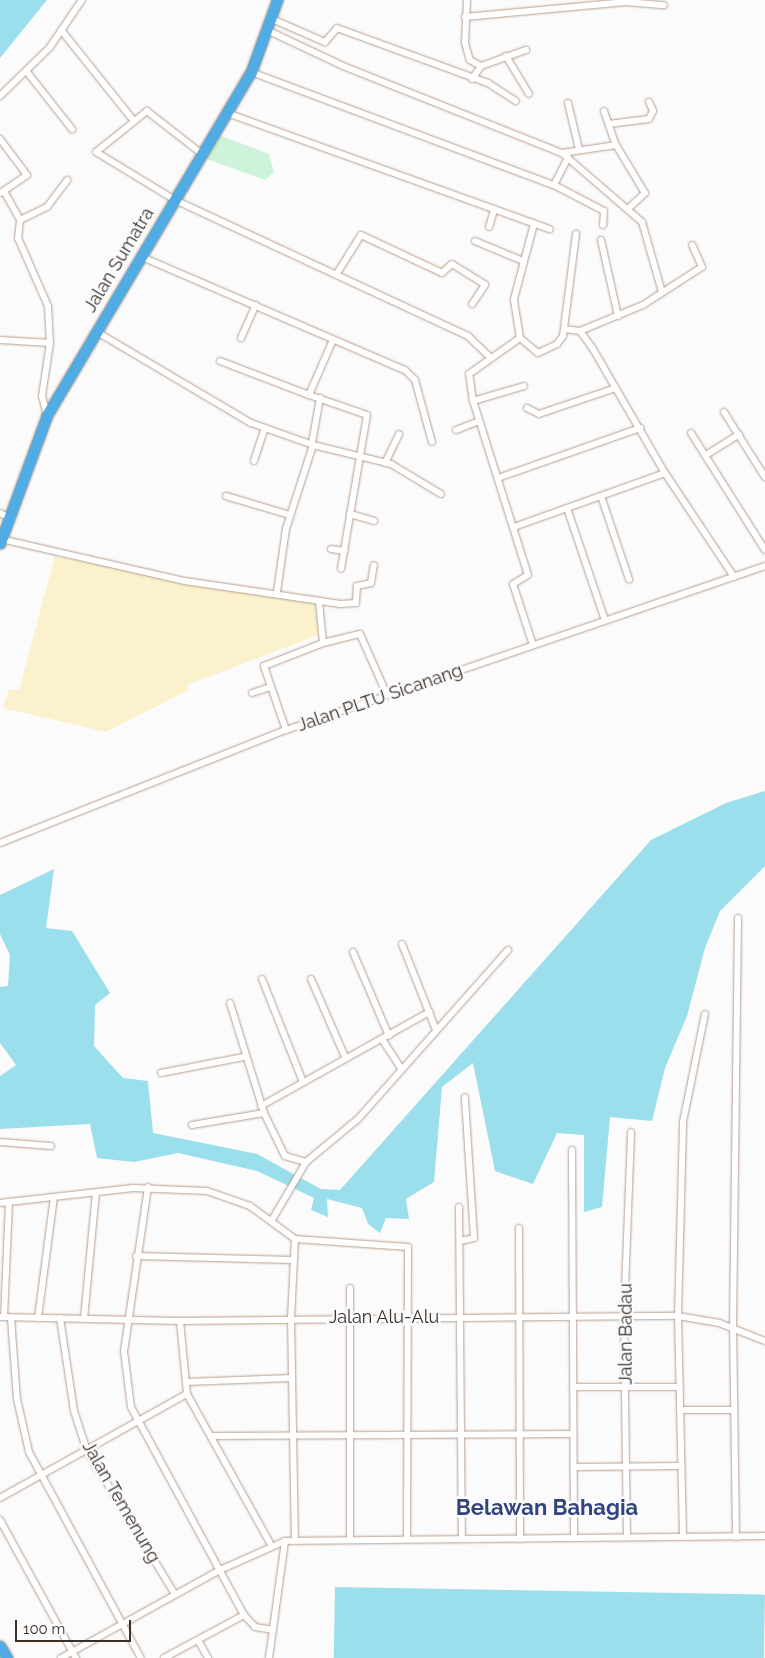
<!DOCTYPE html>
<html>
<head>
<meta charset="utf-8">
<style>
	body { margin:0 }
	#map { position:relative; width:765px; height:1658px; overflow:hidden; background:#fbfbfb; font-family:Raleway,sans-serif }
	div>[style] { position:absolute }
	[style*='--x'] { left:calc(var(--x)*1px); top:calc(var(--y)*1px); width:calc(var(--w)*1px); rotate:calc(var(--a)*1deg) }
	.green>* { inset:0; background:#cef3da }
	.sand>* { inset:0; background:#fbf1cc }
	.water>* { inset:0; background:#9cdfec; transform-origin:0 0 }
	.roads { filter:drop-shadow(0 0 1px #b59d8e) drop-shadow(0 0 1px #b59d8e) }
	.minor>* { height:6px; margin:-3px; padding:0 3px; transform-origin:3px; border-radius:3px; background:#fff }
	.trunk>* { height:11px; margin:-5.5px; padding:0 5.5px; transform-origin:5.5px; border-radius:5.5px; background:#50ace2 }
	span { translate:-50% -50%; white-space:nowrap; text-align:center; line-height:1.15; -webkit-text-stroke:5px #fbfbfb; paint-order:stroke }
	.street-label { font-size:18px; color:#3a302a }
	.district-label { font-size:22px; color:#31447d; font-weight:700 }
	.scale { position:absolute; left:15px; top:1620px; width:116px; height:22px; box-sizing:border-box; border:2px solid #3a302a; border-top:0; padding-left:6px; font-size:15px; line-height:18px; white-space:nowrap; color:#3a302a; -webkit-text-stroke:4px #fbfbfb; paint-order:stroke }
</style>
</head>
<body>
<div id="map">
	<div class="green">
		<i style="clip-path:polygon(219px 135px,269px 154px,274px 172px,265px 180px,207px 159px)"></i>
	</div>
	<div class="sand">
		<i style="clip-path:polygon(55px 556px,212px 587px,315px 600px,318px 635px,187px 685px,189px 690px,106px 732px,3px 708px,9px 690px,19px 690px)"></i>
	</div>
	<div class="water">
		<i style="clip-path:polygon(0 0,47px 0,0 58px)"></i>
		<i style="clip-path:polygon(765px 791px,765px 866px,720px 911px,705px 948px,687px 1016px,665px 1068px,652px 1121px,610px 1117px,602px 1207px,584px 1212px,584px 1135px,557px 1133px,533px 1184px,495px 1171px,473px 1063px,442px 1087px,434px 1182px,406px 1199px,409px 1219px,386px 1218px,380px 1233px,368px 1224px,362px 1208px,327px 1199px,328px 1217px,311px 1210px,314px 1198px,257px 1171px,178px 1153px,134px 1162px,97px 1158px,90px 1124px,0 1129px,0 1076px,16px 1065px,0 1043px,0 987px,8px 986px,10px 955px,0 934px,0 895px,54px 869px,46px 928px,72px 931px,110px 993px,95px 1005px,94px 1046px,123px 1078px,148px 1081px,153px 1133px,257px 1154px,321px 1189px,340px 1190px,651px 840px,726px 803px)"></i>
		<i style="left:335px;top:1587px;width:430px;height:72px;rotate:1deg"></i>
	</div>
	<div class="roads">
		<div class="minor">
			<i style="--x:467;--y:0;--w:43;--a:92.7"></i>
			<i style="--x:465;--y:43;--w:18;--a:74"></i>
			<i style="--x:470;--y:60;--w:13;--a:29"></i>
			<i style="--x:465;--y:17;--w:162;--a:-5.3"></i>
			<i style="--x:626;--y:2;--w:38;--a:5"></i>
			<i style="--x:272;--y:19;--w:58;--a:23.5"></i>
			<i style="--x:325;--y:42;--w:18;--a:-49"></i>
			<i style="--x:337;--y:28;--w:161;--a:20"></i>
			<i style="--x:488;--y:83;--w:33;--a:33"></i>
			<i style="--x:61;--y:30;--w:115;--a:51.3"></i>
			<i style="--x:269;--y:31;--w:82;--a:25.3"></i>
			<i style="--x:343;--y:66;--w:236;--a:21.7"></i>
			<i style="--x:562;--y:153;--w:106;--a:40.8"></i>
			<i style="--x:642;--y:222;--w:73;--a:74.1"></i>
			<i style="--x:506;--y:56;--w:44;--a:58.8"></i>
			<i style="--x:27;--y:72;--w:73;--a:51.7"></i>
			<i style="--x:251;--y:72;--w:323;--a:20.5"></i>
			<i style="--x:554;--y:185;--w:56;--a:27.5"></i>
			<i style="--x:604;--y:211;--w:14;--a:94"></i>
			<i style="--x:472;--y:79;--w:16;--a:-55"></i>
			<i style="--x:481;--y:66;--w:48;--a:-19.6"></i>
			<i style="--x:0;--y:96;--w:70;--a:-44.4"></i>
			<i style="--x:50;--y:47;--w:57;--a:-55.8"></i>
			<i style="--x:568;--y:103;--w:47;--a:76.6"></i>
			<i style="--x:604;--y:111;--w:36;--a:71"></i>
			<i style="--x:616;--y:145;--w:56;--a:58.9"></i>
			<i style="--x:645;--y:193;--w:21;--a:137"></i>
			<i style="--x:227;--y:113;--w:343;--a:19.8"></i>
			<i style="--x:609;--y:124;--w:40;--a:-7.1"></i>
			<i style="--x:649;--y:119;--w:9;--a:-63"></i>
			<i style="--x:653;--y:111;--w:10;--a:-114"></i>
			<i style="--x:0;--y:139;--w:45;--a:53.1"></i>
			<i style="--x:27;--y:175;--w:32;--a:146"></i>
			<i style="--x:562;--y:153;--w:55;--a:-8.4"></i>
			<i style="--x:202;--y:154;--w:70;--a:-142"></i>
			<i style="--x:147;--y:111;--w:65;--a:141.2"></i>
			<i style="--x:96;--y:152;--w:92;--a:31.3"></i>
			<i style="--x:175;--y:200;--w:323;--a:24.9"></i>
			<i style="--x:468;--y:336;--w:32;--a:44"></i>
			<i style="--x:554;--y:185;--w:31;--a:-63"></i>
			<i style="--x:4;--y:191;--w:33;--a:61"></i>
			<i style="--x:20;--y:220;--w:18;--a:96"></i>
			<i style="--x:18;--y:238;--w:74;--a:66.2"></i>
			<i style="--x:48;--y:306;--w:37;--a:87"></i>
			<i style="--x:50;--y:343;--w:54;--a:98.6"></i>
			<i style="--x:42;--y:396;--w:20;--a:75"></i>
			<i style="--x:20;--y:220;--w:30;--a:-26"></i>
			<i style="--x:47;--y:207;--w:34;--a:-53"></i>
			<i style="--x:489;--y:227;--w:17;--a:-73"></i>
			<i style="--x:601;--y:240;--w:78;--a:77.4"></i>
			<i style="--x:475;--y:241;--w:52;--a:22.6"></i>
			<i style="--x:142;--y:257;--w:286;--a:23.3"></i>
			<i style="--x:405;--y:370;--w:14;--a:45"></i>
			<i style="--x:415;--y:380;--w:64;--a:74.7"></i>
			<i style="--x:336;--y:275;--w:47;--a:-58"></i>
			<i style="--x:361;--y:235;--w:89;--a:25.1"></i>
			<i style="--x:442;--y:273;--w:13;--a:-42"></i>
			<i style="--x:452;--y:264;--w:39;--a:32"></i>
			<i style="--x:485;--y:285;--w:23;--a:124"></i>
			<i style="--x:564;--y:329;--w:16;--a:7"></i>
			<i style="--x:580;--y:331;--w:22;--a:54"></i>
			<i style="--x:593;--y:349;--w:143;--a:59.9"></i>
			<i style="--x:665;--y:473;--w:125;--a:56.4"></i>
			<i style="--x:580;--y:331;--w:68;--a:-22.4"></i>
			<i style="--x:643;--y:305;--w:70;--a:-32.8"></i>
			<i style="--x:702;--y:267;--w:24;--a:-114"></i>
			<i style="--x:97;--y:332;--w:179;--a:30.6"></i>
			<i style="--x:251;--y:423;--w:66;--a:19.5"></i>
			<i style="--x:313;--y:445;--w:80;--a:13.7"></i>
			<i style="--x:391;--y:464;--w:58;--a:31"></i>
			<i style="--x:241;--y:338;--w:36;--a:-66"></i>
			<i style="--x:520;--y:338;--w:39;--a:-99"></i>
			<i style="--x:514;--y:299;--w:78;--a:-75.1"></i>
			<i style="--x:0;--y:340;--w:50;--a:3.4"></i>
			<i style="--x:332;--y:342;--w:58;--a:113.5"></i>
			<i style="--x:309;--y:395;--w:61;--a:19"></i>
			<i style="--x:367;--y:415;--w:156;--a:99.6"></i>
			<i style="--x:220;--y:361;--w:95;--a:20.9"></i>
			<i style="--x:473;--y:401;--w:53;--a:-16.4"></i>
			<i style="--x:527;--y:408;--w:13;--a:27"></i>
			<i style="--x:539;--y:414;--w:81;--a:-18.7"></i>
			<i style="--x:724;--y:412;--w:77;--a:57.8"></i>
			<i style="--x:456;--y:430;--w:25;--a:-21"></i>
			<i style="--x:691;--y:433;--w:138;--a:57.7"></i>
			<i style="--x:312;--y:443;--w:46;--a:-79.9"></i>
			<i style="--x:706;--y:455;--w:39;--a:-32"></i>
			<i style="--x:254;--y:461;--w:35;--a:-72"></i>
			<i style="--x:385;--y:463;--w:32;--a:-64"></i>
			<i style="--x:498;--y:478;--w:151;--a:-19.4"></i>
			<i style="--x:226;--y:496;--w:67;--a:16.5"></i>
			<i style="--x:601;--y:496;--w:88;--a:71.4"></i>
			<i style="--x:567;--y:508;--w:118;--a:71.3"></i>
			<i style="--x:0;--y:513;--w:9;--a:27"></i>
			<i style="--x:350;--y:514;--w:25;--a:16"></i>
			<i style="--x:514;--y:527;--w:160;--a:-19.7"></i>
			<i style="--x:1;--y:539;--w:189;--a:12.9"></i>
			<i style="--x:185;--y:581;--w:157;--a:8.4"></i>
			<i style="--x:340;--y:604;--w:16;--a:-4"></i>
			<i style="--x:356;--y:603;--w:17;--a:-87"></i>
			<i style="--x:357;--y:586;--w:14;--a:-12"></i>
			<i style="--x:371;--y:583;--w:18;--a:-81"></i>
			<i style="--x:331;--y:549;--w:14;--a:8"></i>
			<i style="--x:277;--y:592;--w:64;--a:-81.9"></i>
			<i style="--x:286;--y:529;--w:88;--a:-72.2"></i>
			<i style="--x:319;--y:601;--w:42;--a:84.6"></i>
			<i style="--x:533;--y:645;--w:64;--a:-108.2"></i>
			<i style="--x:513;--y:584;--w:17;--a:-31"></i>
			<i style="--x:528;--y:575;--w:182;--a:-107.5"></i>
			<i style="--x:473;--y:401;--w:27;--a:-98"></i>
			<i style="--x:469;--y:374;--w:62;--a:-35.2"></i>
			<i style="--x:520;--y:338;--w:23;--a:40"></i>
			<i style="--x:538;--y:353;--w:21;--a:-25"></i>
			<i style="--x:557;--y:344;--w:10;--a:-53"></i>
			<i style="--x:563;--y:336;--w:103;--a:-82.7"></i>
			<i style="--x:252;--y:693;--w:19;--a:-18"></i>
			<i style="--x:286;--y:730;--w:68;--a:-109"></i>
			<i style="--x:264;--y:666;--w:63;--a:-21.3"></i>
			<i style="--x:323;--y:643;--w:38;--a:-14"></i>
			<i style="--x:360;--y:634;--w:67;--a:66.1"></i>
			<i style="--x:0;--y:843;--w:308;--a:-21.6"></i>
			<i style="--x:286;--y:730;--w:506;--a:-18.9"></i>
			<i style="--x:402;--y:944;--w:92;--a:68.4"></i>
			<i style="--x:353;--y:952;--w:91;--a:66.8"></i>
			<i style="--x:262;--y:979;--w:111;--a:68.3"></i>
			<i style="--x:311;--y:979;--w:87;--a:66.4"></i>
			<i style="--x:230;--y:1003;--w:115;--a:72.8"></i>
			<i style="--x:264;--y:1113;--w:48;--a:64"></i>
			<i style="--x:285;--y:1156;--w:22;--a:16"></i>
			<i style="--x:382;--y:1039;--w:35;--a:57"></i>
			<i style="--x:161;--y:1073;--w:84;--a:-11"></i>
			<i style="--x:261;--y:1106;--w:193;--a:-29.2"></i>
			<i style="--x:192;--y:1125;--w:73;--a:-9.5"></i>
			<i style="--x:0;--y:1142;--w:51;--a:4.5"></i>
			<i style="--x:572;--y:1150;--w:388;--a:89.7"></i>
			<i style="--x:148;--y:1187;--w:166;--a:98.3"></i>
			<i style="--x:124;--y:1351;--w:56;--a:82.9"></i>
			<i style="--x:131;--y:1407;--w:237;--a:61.5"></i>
			<i style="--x:244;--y:1615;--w:16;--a:47"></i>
			<i style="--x:255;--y:1627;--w:18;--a:9"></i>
			<i style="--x:0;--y:1203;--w:134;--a:-6.4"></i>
			<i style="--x:133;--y:1188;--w:74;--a:2.3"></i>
			<i style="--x:207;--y:1191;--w:46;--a:19.2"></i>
			<i style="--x:250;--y:1206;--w:56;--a:36.3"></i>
			<i style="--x:295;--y:1239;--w:78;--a:92.9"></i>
			<i style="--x:291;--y:1317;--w:222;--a:89"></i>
			<i style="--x:459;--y:1207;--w:331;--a:89.5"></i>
			<i style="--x:272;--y:1220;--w:67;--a:-59.6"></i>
			<i style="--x:306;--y:1162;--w:67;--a:-39.6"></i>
			<i style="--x:358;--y:1119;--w:226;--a:-48.4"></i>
			<i style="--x:519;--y:1228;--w:311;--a:89.8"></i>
			<i style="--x:295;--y:1239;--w:113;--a:4"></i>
			<i style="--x:408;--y:1247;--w:292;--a:90.2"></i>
			<i style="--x:460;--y:1241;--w:14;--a:-12"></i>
			<i style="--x:474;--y:1238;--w:141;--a:-93.7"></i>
			<i style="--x:136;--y:1256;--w:157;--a:1.5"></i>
			<i style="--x:350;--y:1288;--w:249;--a:90"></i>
			<i style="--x:0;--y:1317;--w:180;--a:1.3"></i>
			<i style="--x:180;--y:1321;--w:498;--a:-0.6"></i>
			<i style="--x:678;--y:1316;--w:42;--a:9.7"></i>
			<i style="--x:719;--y:1323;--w:49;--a:21.4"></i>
			<i style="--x:4;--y:1317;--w:115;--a:-87.5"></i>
			<i style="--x:11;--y:1318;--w:81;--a:85.8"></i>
			<i style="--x:17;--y:1399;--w:54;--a:77.2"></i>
			<i style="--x:29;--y:1452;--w:234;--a:61.5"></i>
			<i style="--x:38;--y:1318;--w:122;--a:-82.5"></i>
			<i style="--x:60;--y:1318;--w:94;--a:81.4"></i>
			<i style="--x:74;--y:1411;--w:40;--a:72"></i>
			<i style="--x:86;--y:1449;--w:170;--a:58.5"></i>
			<i style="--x:84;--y:1319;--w:127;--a:-84.6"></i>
			<i style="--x:180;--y:1321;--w:73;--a:84.5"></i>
			<i style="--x:187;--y:1394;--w:173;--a:60.9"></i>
			<i style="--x:186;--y:1382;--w:106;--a:-2.2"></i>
			<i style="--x:573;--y:1387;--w:107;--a:0"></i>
			<i style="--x:680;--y:1410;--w:54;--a:0"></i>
			<i style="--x:211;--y:1436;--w:362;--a:-0.3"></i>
			<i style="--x:574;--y:1467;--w:107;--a:-0.5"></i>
			<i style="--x:0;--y:1498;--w:214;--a:-29.1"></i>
			<i style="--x:0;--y:1520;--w:158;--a:61.2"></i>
			<i style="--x:683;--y:1536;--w:220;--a:-91.3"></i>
			<i style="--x:678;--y:1316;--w:194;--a:-88.5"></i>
			<i style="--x:683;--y:1122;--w:110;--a:-78.5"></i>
			<i style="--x:627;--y:1537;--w:221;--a:-90.8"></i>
			<i style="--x:624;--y:1316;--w:184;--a:-87.8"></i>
			<i style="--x:736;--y:1537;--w:208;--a:-90.8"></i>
			<i style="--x:733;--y:1329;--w:411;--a:-89.3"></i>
			<i style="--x:198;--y:1640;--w:21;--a:61"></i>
			<i style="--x:61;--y:1658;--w:182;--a:-29"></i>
			<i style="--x:220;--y:1570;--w:71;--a:-24"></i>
			<i style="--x:285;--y:1541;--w:480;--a:-0.6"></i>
			<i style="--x:164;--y:1658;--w:91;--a:-28.3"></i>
			<i style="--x:269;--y:1658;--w:118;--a:-82.2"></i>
		</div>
		<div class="trunk">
			<i style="--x:0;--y:543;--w:136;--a:-69.8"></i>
			<i style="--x:47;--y:415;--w:399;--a:-59.3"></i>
			<i style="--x:251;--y:72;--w:77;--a:-70.1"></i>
			<i style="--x:0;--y:1646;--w:14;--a:60"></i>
		</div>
	</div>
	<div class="street-label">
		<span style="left:119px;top:260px;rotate:-59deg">Jalan Sumatra</span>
		<span style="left:380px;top:698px;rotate:-19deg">Jalan PLTU Sicanang</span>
		<span style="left:384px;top:1317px">Jalan Alu-Alu</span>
		<span style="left:626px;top:1334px;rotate:-90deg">Jalan Badau</span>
		<span style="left:121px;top:1502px;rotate:60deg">Jalan Temenung</span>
	</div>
	<div class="district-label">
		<span style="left:547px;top:1508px">Belawan Bahagia</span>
	</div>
	<div class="scale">100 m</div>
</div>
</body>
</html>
